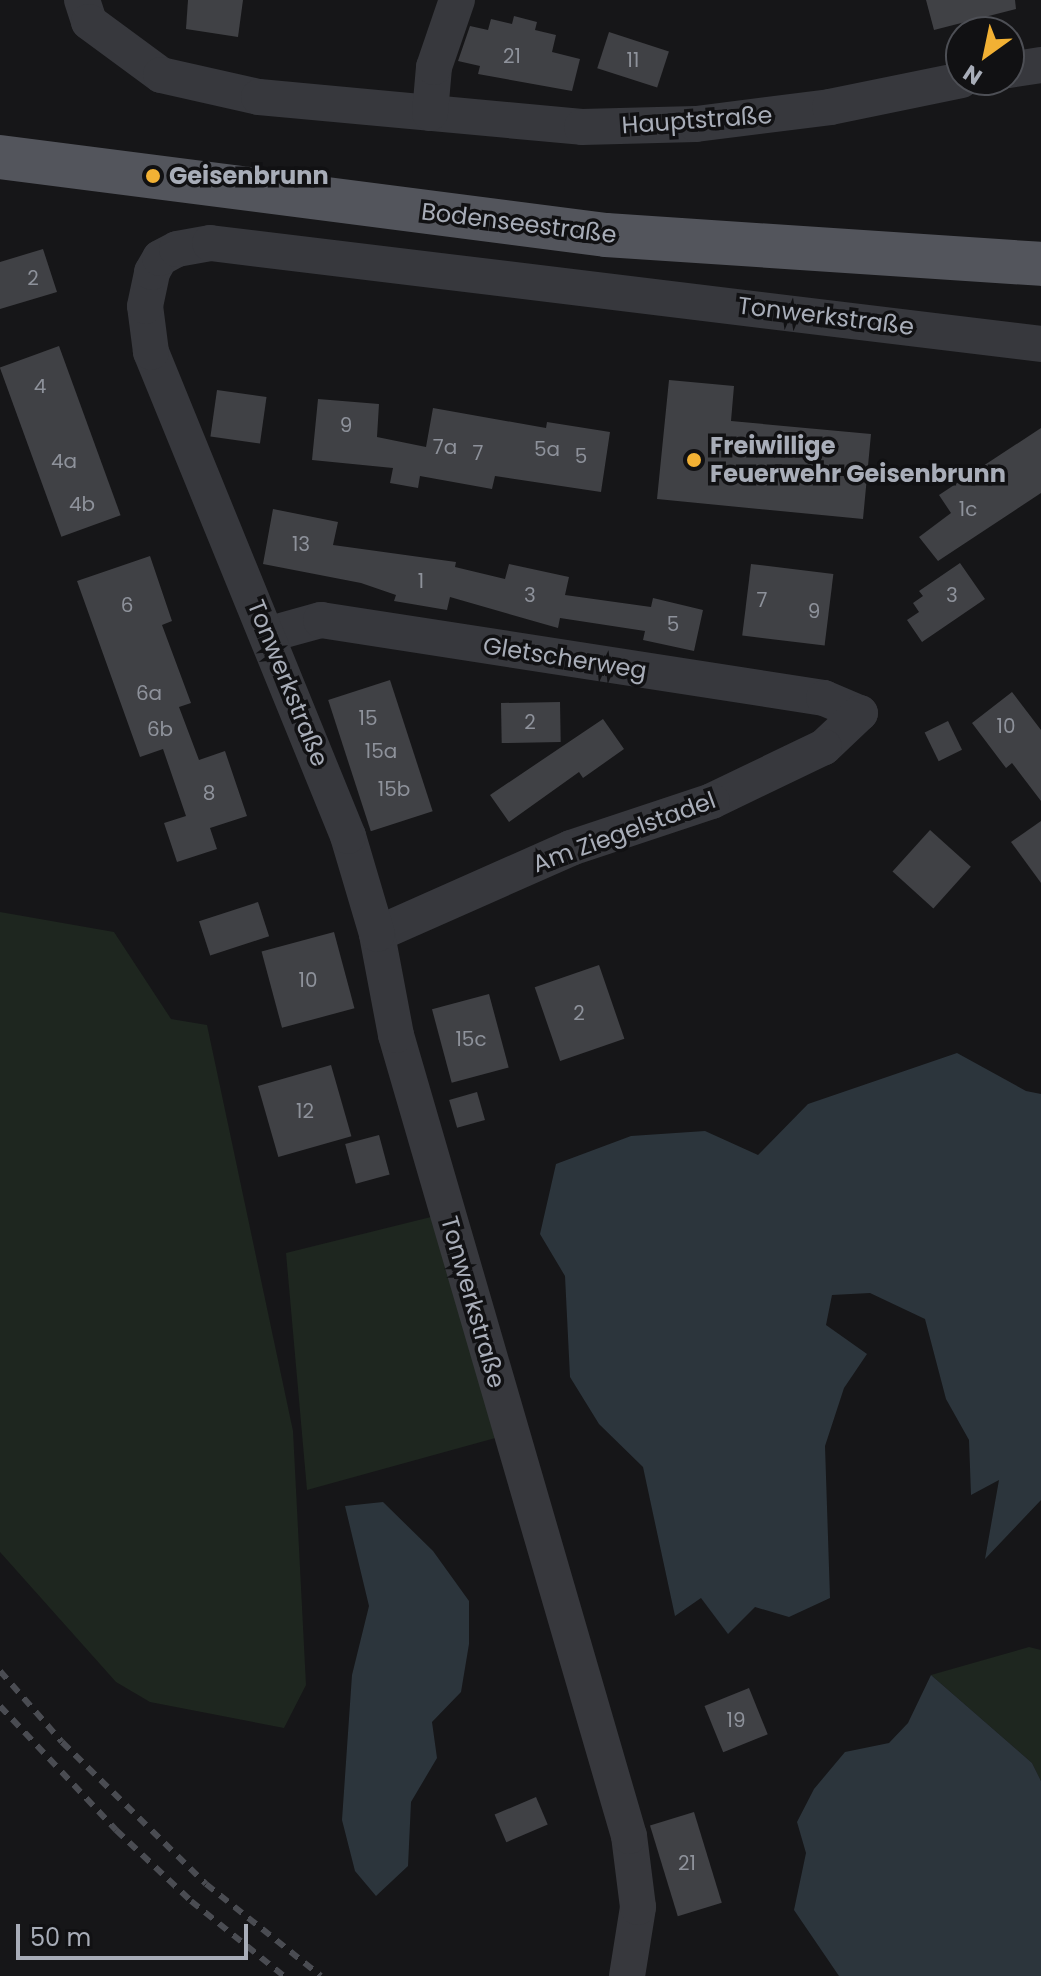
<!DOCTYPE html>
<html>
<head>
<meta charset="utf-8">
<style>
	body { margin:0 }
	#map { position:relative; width:1041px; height:1976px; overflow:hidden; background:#161618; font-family:Poppins,sans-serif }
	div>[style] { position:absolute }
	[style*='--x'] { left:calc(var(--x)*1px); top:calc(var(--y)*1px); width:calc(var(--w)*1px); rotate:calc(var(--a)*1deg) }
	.green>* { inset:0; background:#1e261f }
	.water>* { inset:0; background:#2c353c }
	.building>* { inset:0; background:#404145; transform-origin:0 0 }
	.minor>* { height:36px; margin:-18px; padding:0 18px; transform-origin:18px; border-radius:18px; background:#37383d }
	.major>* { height:44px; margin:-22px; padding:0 22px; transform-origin:22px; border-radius:22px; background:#53555c }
	.rail>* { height:6px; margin-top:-3px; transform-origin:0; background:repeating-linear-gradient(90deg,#4a4c52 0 10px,transparent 0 18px) }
	.dots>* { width:22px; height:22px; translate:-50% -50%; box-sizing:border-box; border:4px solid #111113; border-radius:50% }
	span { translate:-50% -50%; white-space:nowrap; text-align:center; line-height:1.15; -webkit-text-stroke:7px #111113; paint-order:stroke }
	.number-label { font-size:20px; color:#8e929b }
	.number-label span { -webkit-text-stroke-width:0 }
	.street-label { font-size:24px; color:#a8adb8 }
	.poi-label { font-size:24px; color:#a8adb8; font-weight:700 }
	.left { translate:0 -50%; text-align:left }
	.north { position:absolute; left:945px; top:16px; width:80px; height:80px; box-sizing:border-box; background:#111113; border:2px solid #4d4f55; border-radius:50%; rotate:213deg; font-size:22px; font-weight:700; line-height:32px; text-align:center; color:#a8adb8 }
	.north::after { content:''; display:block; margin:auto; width:28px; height:36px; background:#f2b134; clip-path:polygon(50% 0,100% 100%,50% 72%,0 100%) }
	.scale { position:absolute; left:16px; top:1924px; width:232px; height:36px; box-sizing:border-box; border:4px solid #a8adb8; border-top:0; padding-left:10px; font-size:24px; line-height:28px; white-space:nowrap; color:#a8adb8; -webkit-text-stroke:6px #111113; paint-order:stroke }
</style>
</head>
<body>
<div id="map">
	<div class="green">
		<i style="clip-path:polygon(0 912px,114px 932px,171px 1019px,207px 1025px,293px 1431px,306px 1685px,284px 1728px,150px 1702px,116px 1682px,0 1552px)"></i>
		<i style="clip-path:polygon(435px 1216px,499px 1437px,307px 1490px,286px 1253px)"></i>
		<i style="clip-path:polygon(1029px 1647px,1041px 1650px,1041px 1781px,1032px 1763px,931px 1675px)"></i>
	</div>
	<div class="water">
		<i style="clip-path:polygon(957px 1053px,1026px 1091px,1041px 1094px,1041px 1500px,985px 1559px,999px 1480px,971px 1495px,969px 1440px,946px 1399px,925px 1319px,870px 1293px,832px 1295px,826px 1325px,867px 1354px,844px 1388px,825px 1446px,830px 1598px,789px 1617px,755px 1607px,728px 1634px,701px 1598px,675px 1616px,643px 1467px,599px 1424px,570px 1377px,565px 1276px,540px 1234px,556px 1164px,631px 1136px,705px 1131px,758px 1155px,808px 1104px)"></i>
		<i style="clip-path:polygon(383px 1502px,433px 1551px,469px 1601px,469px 1644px,461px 1692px,432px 1722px,437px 1758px,411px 1802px,408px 1866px,376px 1896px,355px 1871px,342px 1820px,352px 1675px,369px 1606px,345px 1506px)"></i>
		<i style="clip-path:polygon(931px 1675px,1032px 1763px,1041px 1781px,1041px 1976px,839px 1976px,794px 1910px,806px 1853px,797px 1822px,814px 1789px,845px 1752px,889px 1743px,908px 1723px)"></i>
	</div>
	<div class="building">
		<i style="clip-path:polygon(188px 0,243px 0,238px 37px,186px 29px)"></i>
		<i style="clip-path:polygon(926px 0,1015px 0,1016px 9px,934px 30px)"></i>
		<i style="clip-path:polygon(514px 16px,537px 22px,535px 30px,556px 35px,552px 52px,580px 59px,572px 91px,478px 74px,480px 66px,458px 61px,470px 26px,488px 30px,491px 19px,512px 24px)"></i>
		<i style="left:609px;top:32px;width:63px;height:38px;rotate:18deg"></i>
		<i style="clip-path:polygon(43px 249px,57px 292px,0 309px,0 262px)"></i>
		<i style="left:59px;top:346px;width:180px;height:63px;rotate:70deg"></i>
		<i style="clip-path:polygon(669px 380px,734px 386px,731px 421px,871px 434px,863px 519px,657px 499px)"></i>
		<i style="left:217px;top:390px;width:50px;height:47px;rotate:8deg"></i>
		<i style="clip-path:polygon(318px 399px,379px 404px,377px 437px,426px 447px,433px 408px,546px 428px,547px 422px,610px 432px,601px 492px,495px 476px,492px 489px,420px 476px,418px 488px,390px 483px,393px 468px,312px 460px)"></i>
		<i style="clip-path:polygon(1041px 428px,1041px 493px,938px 561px,919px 537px,951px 513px,939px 495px)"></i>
		<i style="clip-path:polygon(273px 509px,338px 522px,333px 545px,456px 562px,455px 567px,505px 579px,509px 564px,569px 577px,565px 595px,651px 607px,653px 598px,703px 610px,694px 651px,643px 640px,645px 631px,560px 618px,558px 628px,450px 597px,447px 610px,394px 601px,396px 595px,361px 583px,263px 564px)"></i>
		<i style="clip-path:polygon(150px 556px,172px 621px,162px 625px,191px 703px,179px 707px,199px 760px,225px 751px,247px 816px,210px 828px,217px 849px,177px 862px,164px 823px,186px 816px,163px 749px,140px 757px,77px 581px)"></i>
		<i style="clip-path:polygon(960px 563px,985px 599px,922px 642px,907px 620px,919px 612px,913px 603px,923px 596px,919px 591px)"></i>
		<i style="left:751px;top:564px;width:83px;height:72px;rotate:7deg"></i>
		<i style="left:390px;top:680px;width:138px;height:65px;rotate:72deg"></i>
		<i style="clip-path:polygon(1012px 692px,1041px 730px,1041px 801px,1012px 763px,1006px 768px,972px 723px)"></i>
		<i style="left:560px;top:702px;width:40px;height:59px;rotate:89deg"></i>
		<i style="clip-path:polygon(603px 719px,624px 749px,583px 778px,579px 772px,509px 822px,490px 795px)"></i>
		<i style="left:948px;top:721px;width:32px;height:26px;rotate:64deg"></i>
		<i style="clip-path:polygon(1041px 821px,1041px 883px,1011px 842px)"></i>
		<i style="left:930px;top:830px;width:55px;height:56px;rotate:42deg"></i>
		<i style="left:258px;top:902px;width:36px;height:62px;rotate:72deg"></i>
		<i style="left:334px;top:932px;width:79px;height:75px;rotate:75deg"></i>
		<i style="left:599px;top:965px;width:78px;height:68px;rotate:71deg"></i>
		<i style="left:489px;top:994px;width:76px;height:59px;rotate:75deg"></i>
		<i style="left:331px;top:1065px;width:74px;height:76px;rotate:74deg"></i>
		<i style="left:477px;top:1092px;width:29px;height:29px;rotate:74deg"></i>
		<i style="left:379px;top:1135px;width:41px;height:35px;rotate:75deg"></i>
		<i style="left:749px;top:1688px;width:50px;height:48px;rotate:68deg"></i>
		<i style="left:536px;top:1797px;width:30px;height:45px;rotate:67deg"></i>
		<i style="left:694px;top:1812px;width:95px;height:46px;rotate:73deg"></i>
	</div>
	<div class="minor">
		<i style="--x:82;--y:0;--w:23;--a:72"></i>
		<i style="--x:89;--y:22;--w:89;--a:36.4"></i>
		<i style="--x:161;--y:75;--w:100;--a:12.7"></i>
		<i style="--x:259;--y:97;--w:324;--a:5.3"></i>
		<i style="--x:582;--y:127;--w:114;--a:-1.5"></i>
		<i style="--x:696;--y:124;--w:135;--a:-7.2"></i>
		<i style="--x:830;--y:107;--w:134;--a:-11.6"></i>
		<i style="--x:1009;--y:70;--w:32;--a:-9"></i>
		<i style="--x:430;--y:113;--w:46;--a:-85"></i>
		<i style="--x:434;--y:67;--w:71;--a:-71.1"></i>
		<i style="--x:270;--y:634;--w:53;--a:-15.4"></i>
		<i style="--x:321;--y:620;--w:509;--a:8.81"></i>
		<i style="--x:824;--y:698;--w:39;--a:23"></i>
		<i style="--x:860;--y:713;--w:50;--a:136.6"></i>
		<i style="--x:824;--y:747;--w:124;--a:154.3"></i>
		<i style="--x:712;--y:801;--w:149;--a:161.6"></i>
		<i style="--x:571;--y:848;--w:212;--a:156.1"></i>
		<i style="--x:627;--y:1976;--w:70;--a:-80.9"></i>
		<i style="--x:638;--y:1907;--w:72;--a:-97.2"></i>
		<i style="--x:629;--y:1836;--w:834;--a:-106.22"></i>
		<i style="--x:396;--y:1035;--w:103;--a:-100.7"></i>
		<i style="--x:377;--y:934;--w:102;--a:-106.5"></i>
		<i style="--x:348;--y:836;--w:523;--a:-112.15"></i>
		<i style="--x:151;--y:352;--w:46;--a:-97.4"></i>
		<i style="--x:145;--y:306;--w:35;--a:-78"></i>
		<i style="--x:152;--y:272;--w:16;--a:-60"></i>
		<i style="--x:160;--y:258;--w:19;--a:-28"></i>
		<i style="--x:177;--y:249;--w:34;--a:-10"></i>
		<i style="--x:210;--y:243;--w:837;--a:6.93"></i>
	</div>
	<div class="major">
		<i style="--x:0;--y:157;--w:611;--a:7.33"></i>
		<i style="--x:606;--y:235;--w:436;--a:3.8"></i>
	</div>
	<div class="rail">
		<i style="--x:0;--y:1671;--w:94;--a:48.9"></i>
		<i style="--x:62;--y:1742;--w:202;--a:44.6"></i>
		<i style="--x:206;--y:1884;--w:147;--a:38.7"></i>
		<i style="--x:0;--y:1706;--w:170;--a:46.9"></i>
		<i style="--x:116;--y:1830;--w:103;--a:43.4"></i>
		<i style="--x:191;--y:1901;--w:119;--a:38.9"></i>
	</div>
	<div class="dots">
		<i style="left:153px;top:176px;background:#f2b134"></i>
		<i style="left:694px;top:460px;background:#f2b134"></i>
	</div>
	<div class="number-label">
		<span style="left:512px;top:56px">21</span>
		<span style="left:633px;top:60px">11</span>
		<span style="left:33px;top:278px">2</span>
		<span style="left:40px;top:386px">4</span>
		<span style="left:346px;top:425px">9</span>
		<span style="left:445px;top:447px">7a</span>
		<span style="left:547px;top:449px">5a</span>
		<span style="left:478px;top:453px">7</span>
		<span style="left:581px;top:456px">5</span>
		<span style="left:64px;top:461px">4a</span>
		<span style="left:82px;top:504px">4b</span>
		<span style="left:968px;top:509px">1c</span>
		<span style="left:301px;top:544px">13</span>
		<span style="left:421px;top:581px">1</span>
		<span style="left:530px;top:595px">3</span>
		<span style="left:952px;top:595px">3</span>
		<span style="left:762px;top:600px">7</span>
		<span style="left:127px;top:605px">6</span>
		<span style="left:814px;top:611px">9</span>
		<span style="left:673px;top:624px">5</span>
		<span style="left:149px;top:693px">6a</span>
		<span style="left:368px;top:718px">15</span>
		<span style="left:530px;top:722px">2</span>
		<span style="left:1006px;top:726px">10</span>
		<span style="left:160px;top:729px">6b</span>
		<span style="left:381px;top:751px">15a</span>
		<span style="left:394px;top:789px">15b</span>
		<span style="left:209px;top:793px">8</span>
		<span style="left:308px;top:980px">10</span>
		<span style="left:579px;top:1013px">2</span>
		<span style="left:471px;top:1039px">15c</span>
		<span style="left:305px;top:1111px">12</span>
		<span style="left:736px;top:1720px">19</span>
		<span style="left:687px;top:1863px">21</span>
	</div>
	<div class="street-label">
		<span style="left:697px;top:120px;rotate:-4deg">Hauptstraße</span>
		<span style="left:519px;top:223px;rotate:7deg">Bodenseestraße</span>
		<span style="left:826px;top:316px;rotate:7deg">Tonwerkstraße</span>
		<span style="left:565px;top:658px;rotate:9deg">Gletscherweg</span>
		<span style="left:288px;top:683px;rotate:68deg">Tonwerkstraße</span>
		<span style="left:624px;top:832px;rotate:-20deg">Am Ziegelstadel</span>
		<span style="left:473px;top:1302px;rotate:74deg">Tonwerkstraße</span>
	</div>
	<div class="poi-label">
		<span class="left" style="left:169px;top:176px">Geisenbrunn</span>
		<span class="left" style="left:710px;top:460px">Freiwillige<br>Feuerwehr Geisenbrunn</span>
	</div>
	<div class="north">N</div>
	<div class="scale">50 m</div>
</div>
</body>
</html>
